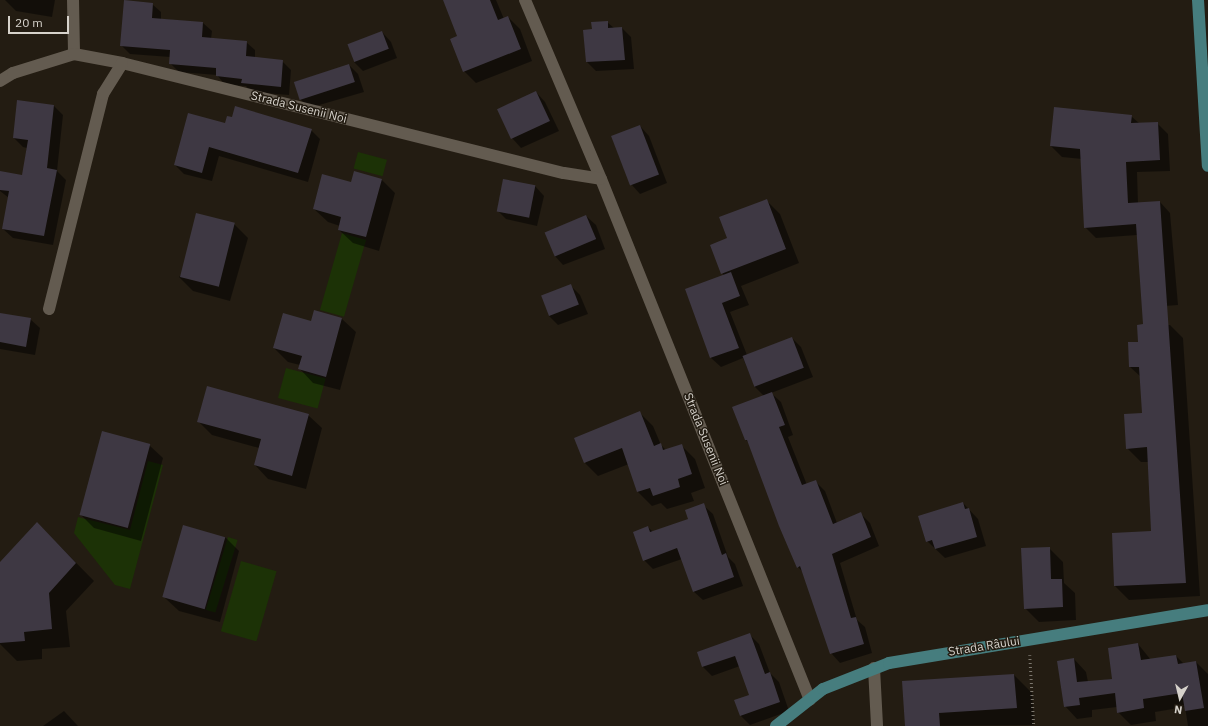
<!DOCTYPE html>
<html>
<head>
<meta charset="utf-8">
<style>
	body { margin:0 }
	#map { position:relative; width:1208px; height:726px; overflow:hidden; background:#231c12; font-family:"IBM Plex Sans",sans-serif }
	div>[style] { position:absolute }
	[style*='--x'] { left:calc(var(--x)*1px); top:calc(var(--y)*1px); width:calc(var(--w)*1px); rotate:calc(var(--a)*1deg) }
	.green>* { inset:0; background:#1c3206; transform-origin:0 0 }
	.shadow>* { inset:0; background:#0007 }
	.building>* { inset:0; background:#3e3843; transform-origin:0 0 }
	.path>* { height:2.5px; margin-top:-1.25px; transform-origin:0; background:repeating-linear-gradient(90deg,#7c776e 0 1px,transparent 0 4px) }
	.minor>* { height:12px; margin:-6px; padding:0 6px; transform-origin:6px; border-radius:6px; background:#635b50 }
	.major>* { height:12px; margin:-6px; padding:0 6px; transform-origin:6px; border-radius:6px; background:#467d7e }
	span { translate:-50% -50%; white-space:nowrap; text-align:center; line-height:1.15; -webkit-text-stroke:3px #231c12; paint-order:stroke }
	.street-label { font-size:12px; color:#d6d2cb }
	.north { position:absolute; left:1160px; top:678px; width:40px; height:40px; -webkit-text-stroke:3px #231c12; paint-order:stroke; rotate:188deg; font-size:11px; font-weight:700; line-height:16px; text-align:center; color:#d6d2cb }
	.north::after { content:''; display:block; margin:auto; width:14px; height:18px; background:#d6d2cb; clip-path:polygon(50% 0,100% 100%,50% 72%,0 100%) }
	.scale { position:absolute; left:8px; top:16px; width:61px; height:18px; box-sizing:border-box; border:2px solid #d6d2cb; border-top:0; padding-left:5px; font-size:12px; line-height:14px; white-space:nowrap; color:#d6d2cb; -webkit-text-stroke:3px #231c12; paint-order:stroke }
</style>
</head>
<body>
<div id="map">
	<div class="green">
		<i style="left:358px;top:152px;width:30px;height:17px;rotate:15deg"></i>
		<i style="left:342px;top:233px;width:25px;height:80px;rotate:16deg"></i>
		<i style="left:286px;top:368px;width:41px;height:31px;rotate:15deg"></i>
		<i style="clip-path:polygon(148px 461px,163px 465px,130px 589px,115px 585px,74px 533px,78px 517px,130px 530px)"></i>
		<i style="left:228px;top:537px;width:10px;height:76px;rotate:17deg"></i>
		<i style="left:241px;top:561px;width:37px;height:73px;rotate:16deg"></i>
	</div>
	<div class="shadow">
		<i style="clip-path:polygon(5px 0,55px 0,52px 17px,16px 11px)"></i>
		<i style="clip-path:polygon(444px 0,496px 0,504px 19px,508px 17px,520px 29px,532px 61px,476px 83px,464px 71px,459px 37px)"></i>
		<i style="clip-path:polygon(152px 4px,161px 12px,161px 19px,203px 23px,212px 31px,211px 39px,246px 42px,255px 50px,255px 58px,282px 61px,291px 70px,289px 95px,251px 92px,246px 86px,225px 85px,217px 75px,179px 72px,170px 63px,170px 57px,130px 54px,121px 45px)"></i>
		<i style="clip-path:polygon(607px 22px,614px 28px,622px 28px,631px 37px,634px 69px,596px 71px,587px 62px,584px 31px,593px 30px)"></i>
		<i style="clip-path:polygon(382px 32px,391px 42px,397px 58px,363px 71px,354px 62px)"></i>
		<i style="clip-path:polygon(349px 65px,358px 74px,364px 92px,309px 108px,300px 99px,295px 82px)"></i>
		<i style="clip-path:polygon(536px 92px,545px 102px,559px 131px,521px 148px,512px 138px)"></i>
		<i style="clip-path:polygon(18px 101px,54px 106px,63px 115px,57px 171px,66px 180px,53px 245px,13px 238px,3px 229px,9px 198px,0 191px,0 177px,23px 176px,27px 148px,23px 147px,14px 138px)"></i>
		<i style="clip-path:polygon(1131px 116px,1140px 124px,1157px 123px,1168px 134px,1170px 171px,1137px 172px,1138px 203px,1160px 202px,1170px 213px,1178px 305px,1152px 307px,1137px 235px,1096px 238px,1085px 227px,1082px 159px,1062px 157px,1051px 146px)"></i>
		<i style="clip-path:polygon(226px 124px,311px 130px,320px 139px,308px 182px,219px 156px,212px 181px,184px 174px,175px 165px)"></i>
		<i style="clip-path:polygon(640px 126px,649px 136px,667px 183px,640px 194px,631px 184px)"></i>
		<i style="clip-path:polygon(381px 179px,395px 193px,379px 251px,353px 243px,339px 230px,340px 226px,328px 222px,314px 209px,351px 183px)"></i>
		<i style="clip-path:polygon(535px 186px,544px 196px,537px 226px,506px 219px,497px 210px)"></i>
		<i style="clip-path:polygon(766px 200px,780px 214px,799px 263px,741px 286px,749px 305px,730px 312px,747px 355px,792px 338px,801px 347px,813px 377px,771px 393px,781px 402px,793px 435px,788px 437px,807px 485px,815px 481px,825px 491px,837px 523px,860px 513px,870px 523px,879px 546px,840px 563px,857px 620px,865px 627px,872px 653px,840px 663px,831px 653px,804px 573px,798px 567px,750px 444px,746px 440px,764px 396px,755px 387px,743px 358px,721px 367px,711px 358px,686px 290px,724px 276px,711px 246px,728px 239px)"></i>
		<i style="clip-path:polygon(586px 216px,596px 225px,605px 249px,563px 265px,554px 255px)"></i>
		<i style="clip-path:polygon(234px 224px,248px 238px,230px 301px,193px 291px,179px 277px)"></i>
		<i style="clip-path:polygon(571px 286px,580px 295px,588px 314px,558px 325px,549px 316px)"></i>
		<i style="clip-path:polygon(0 314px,30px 319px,40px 328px,35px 355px,0 349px)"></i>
		<i style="clip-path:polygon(342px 319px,356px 332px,340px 390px,313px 383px,300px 369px,300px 365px,288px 362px,274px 348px,312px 322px)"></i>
		<i style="clip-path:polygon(1170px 325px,1183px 338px,1200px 596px,1129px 600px,1115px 586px,1152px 532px,1149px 462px,1141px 462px,1127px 448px,1143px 414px,1141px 377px,1130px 367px,1139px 342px,1138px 326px)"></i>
		<i style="clip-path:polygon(639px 412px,653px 426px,661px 445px,666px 450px,681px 445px,695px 459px,705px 488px,691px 493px,694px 501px,667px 509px,661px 503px,652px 506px,638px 492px,629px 464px,598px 476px,585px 463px)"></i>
		<i style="clip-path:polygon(308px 415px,322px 428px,306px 489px,268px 479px,255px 465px,259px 448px,212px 435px,198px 421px)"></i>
		<i style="clip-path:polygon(149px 445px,163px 458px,141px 541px,94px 528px,80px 514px)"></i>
		<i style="clip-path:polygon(963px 503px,978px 519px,986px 546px,945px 558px,927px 541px)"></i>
		<i style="clip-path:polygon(703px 505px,713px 514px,728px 557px,735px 564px,743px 586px,703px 600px,693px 591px,682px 559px,653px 569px,644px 560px,648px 527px,653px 532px,689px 519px)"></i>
		<i style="clip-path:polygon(37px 523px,94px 581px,66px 611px,70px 647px,42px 649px,42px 659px,17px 661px,0 644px,0 563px)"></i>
		<i style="clip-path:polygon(225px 537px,239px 551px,220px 622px,179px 611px,165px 598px)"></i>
		<i style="clip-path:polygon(1049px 548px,1063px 562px,1064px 583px,1075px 593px,1076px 620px,1039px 622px,1025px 608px)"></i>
		<i style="clip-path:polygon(750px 635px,759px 644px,770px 673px,779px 682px,789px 711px,750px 725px,740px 715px,751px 695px,740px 666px,712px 676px,703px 667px,698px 652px)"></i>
		<i style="clip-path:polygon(1138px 644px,1151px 660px,1176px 656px,1184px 664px,1196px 662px,1208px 674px,1208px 726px,1188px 726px,1185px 707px,1155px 712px,1156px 721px,1131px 725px,1118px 712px,1117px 707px,1092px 710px,1092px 717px,1077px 719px,1065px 706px,1074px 659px,1086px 672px,1088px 682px,1114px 679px)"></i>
		<i style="clip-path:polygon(1014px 675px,1032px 693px,1034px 725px,906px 726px,903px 682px)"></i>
		<i style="clip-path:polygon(64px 711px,78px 726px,43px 726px)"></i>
	</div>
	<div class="building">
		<i style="clip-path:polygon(124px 0,153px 3px,152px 18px,203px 22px,202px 37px,247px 41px,246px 56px,283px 60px,281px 87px,241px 83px,242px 79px,216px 76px,216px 68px,169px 64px,170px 50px,120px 46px)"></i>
		<i style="clip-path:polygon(443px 0,490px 0,498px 20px,508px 16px,521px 49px,463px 72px,450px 39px,457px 36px)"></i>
		<i style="clip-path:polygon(608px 21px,608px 28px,622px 27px,625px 60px,586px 62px,583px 30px,592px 29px,591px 22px)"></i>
		<i style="left:382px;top:31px;width:19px;height:37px;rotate:69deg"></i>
		<i style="left:349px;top:64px;width:19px;height:58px;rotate:72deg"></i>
		<i style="left:536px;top:91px;width:33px;height:43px;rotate:65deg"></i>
		<i style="clip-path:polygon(17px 100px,54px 105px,47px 168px,57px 170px,44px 236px,2px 229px,9px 191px,0 190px,0 171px,22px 175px,28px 140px,13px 138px)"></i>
		<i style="clip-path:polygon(235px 106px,312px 129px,298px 173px,209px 147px,202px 173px,174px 165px,188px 113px,225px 123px,227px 116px,232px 117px)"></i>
		<i style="clip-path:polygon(1054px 107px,1132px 115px,1131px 123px,1158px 122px,1160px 160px,1126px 162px,1128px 203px,1160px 201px,1186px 583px,1114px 586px,1112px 533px,1151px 531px,1147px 447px,1126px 449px,1124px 414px,1142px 413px,1139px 367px,1129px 367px,1128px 342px,1138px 342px,1137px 325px,1143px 324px,1136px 224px,1084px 228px,1080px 149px,1050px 146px)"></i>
		<i style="left:640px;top:125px;width:53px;height:31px;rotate:69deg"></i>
		<i style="clip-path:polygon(354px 171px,382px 179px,366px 237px,338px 230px,341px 217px,313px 209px,322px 174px,351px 182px)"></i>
		<i style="left:503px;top:179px;width:33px;height:33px;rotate:11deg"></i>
		<i style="clip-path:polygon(767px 199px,786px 249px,721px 274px,710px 245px,727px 238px,719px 217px)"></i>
		<i style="left:196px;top:213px;width:40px;height:66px;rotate:14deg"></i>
		<i style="left:586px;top:215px;width:26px;height:45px;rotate:67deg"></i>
		<i style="clip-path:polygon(731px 272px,740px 296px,722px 303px,739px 348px,710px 358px,685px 289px)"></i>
		<i style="left:571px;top:284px;width:22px;height:32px;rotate:69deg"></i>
		<i style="clip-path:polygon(314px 310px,342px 318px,326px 377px,298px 369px,302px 356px,273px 348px,283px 313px,311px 321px)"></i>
		<i style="clip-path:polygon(0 313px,31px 318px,26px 347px,0 342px)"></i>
		<i style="left:792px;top:337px;width:33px;height:53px;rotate:69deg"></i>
		<i style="clip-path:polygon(207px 386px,309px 414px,292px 476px,254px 465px,261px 439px,197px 422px)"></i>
		<i style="clip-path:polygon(772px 392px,785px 425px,779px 427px,802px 485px,816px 480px,833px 524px,861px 512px,871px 537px,832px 554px,851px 618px,856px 617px,864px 644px,830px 654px,800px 566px,797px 568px,779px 526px,747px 440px,745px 440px,732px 407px)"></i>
		<i style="clip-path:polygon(640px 411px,654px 446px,661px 443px,663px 450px,682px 444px,692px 474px,678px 479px,680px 487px,653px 496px,650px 488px,637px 492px,622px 448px,584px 463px,574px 438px)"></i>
		<i style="left:102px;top:431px;width:50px;height:87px;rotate:15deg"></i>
		<i style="clip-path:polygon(963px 502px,965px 509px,969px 508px,977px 537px,935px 549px,932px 540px,926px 542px,918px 516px)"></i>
		<i style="clip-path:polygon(704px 503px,722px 555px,726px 553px,734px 577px,693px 592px,677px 548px,643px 561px,633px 532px,648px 526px,650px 532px,688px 519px,685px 510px)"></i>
		<i style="clip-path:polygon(37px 522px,76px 563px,49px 593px,52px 629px,24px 632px,25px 641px,0 643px,0 562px)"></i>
		<i style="left:183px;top:525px;width:44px;height:75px;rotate:16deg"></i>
		<i style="clip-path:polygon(1050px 547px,1051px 579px,1062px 579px,1063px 607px,1024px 609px,1021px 548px)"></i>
		<i style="clip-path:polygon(750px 633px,765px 674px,770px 672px,780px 702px,740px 716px,734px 700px,749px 695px,735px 656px,702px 667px,697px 652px)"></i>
		<i style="clip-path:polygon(1138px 643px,1141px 660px,1176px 655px,1178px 664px,1196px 661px,1204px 708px,1185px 711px,1182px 693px,1143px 699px,1144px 708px,1117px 713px,1115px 693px,1079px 698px,1080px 705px,1064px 707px,1057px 661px,1074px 658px,1077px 682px,1112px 679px,1108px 648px)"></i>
		<i style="clip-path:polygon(1014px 674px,1017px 708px,939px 713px,940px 726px,905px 726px,902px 681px)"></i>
	</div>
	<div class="path">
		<i style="--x:1030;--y:655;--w:71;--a:86.8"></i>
	</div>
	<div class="minor">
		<i style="--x:73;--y:0;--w:54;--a:88.9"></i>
		<i style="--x:525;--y:0;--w:194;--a:67"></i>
		<i style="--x:601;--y:179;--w:561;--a:68.14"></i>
		<i style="--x:0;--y:81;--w:15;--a:-32"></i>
		<i style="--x:13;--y:73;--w:64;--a:-17.3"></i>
		<i style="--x:74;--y:54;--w:49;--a:10.6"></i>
		<i style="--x:122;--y:63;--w:455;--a:14"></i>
		<i style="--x:564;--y:173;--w:37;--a:9"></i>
		<i style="--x:49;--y:309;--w:222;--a:-75.9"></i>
		<i style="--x:103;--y:94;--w:36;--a:-58"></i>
		<i style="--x:874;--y:668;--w:58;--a:87"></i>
	</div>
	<div class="major">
		<i style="--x:1198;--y:0;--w:166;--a:86.6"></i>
		<i style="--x:776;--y:726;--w:60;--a:-38.2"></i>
		<i style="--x:823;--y:689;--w:71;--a:-21.5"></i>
		<i style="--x:889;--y:663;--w:323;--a:-9.4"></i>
	</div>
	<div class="street-label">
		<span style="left:299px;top:107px;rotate:14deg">Strada Susenii Noi</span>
		<span style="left:706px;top:439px;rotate:68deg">Strada Susenii Noi</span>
		<span style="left:984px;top:646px;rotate:-9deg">Strada Râului</span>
	</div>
	<div class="north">N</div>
	<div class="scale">20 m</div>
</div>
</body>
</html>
